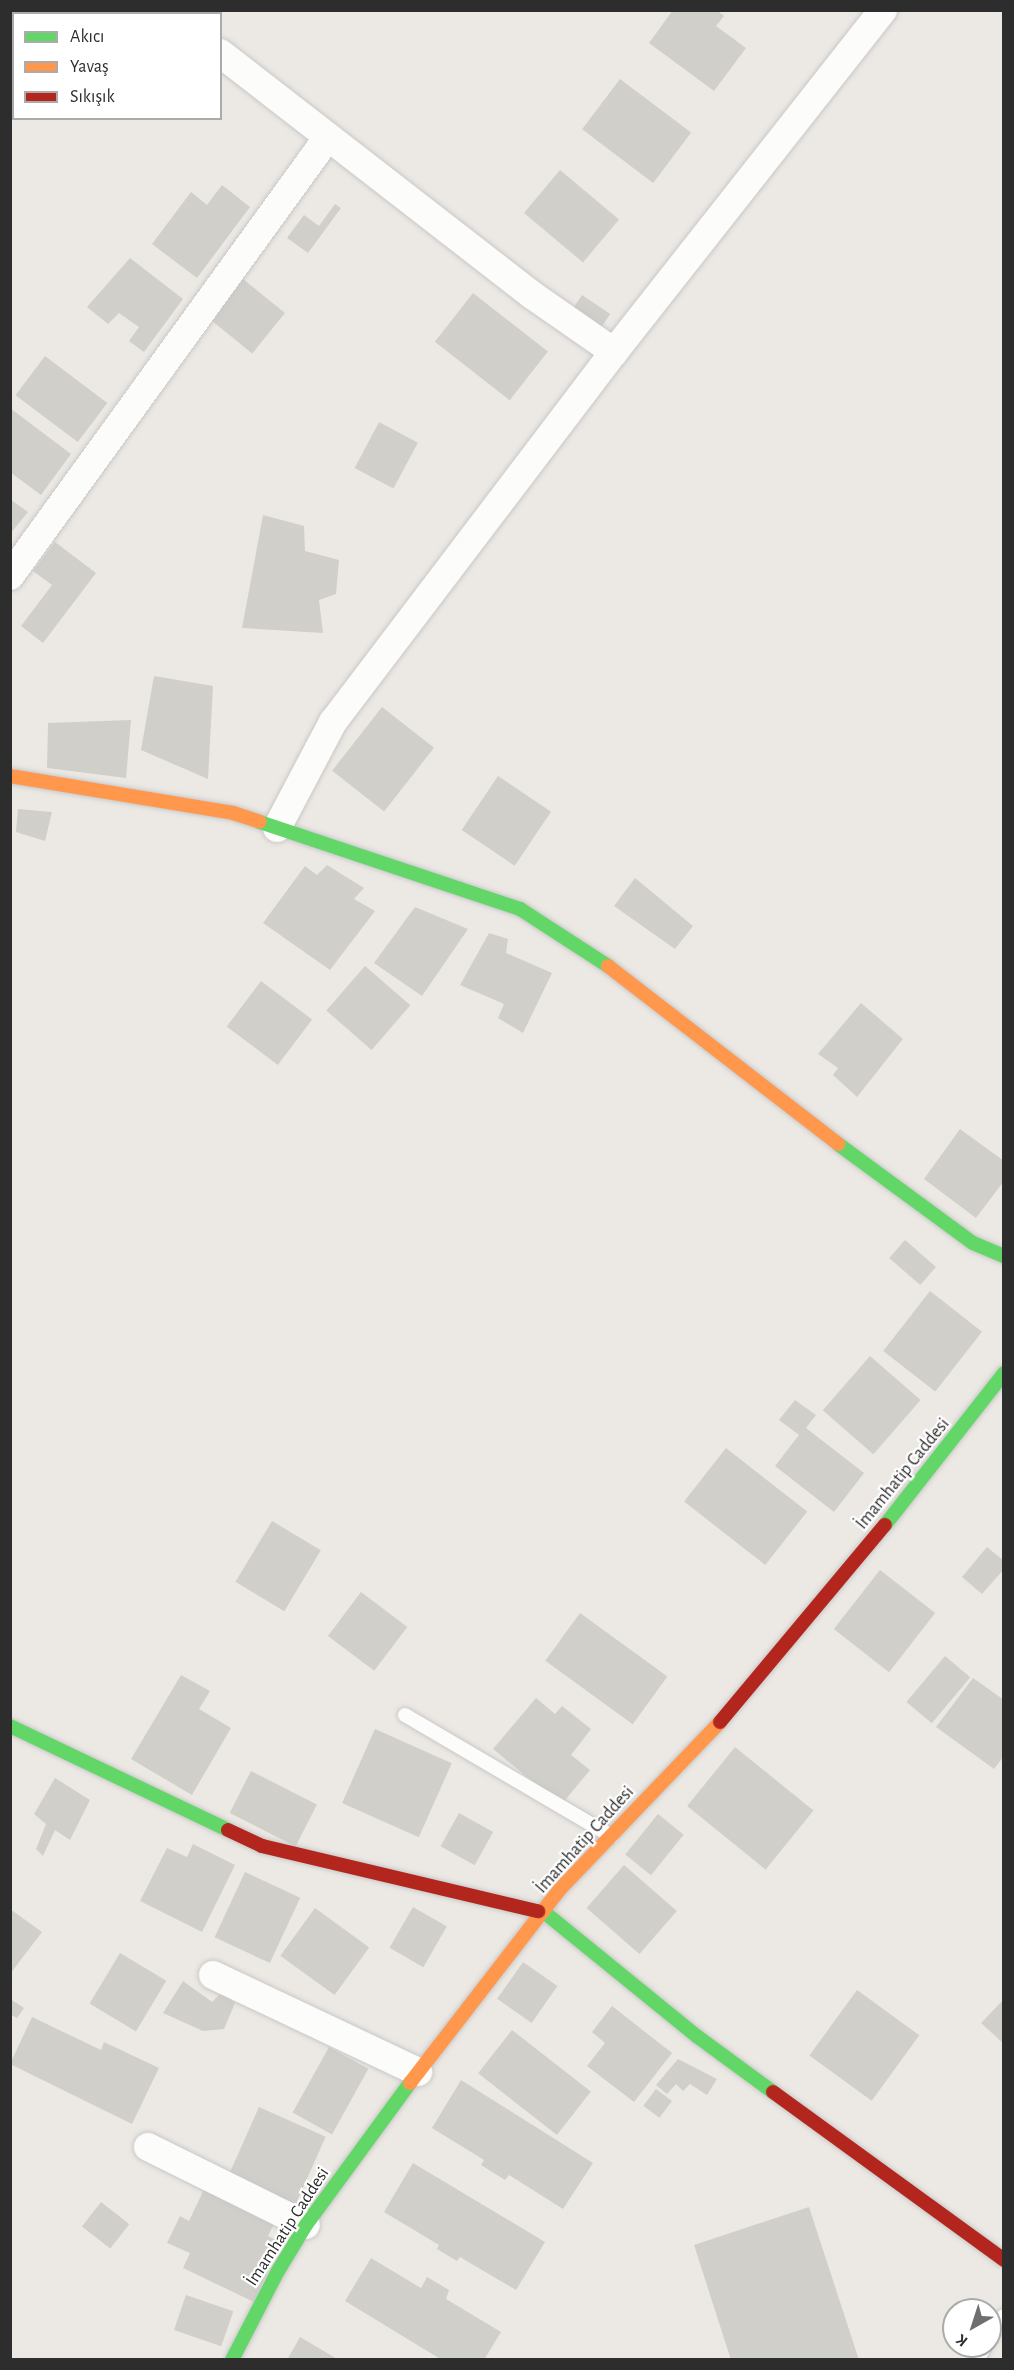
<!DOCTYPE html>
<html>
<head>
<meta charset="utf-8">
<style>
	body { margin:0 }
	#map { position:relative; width:1014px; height:2370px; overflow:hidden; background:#ece9e4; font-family:"Alegreya Sans",sans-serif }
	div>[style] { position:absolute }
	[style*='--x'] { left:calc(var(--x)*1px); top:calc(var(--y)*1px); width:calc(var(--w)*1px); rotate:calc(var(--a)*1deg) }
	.building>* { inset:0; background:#d1cfca; transform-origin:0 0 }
	.roads { filter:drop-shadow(0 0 2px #c9c8c8) drop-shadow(0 0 2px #c9c8c8) }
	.lane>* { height:14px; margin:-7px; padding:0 7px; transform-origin:7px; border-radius:7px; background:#fcfcfb }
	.street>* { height:28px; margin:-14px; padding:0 14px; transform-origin:14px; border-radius:14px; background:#fcfcfb }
	.fast>* { height:14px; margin:-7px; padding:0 7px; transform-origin:7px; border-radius:7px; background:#63d668 }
	.slow>* { height:14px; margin:-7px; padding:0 7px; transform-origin:7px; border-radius:7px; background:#ff974d }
	.jam>* { height:14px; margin:-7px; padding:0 7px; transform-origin:7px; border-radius:7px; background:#b3261e }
	span { translate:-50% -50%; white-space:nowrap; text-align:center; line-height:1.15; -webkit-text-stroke:4.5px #fff; paint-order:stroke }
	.street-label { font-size:18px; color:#2d2d2d }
	.frame { position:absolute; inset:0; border:12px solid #2d2d2d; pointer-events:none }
	.legend { position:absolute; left:12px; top:12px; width:210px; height:108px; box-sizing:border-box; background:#fff; border:2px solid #ababab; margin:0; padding:8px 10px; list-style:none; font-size:18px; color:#2d2d2d }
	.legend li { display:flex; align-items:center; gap:12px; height:30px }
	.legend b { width:30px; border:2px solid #ababab }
	.north { position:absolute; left:942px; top:2298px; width:60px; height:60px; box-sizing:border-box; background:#fff; border:2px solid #ababab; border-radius:50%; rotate:219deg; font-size:16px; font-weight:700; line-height:24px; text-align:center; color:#2d2d2d }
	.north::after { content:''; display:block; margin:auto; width:21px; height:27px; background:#706f6d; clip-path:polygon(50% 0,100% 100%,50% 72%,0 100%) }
</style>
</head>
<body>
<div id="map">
	<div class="building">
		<i style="clip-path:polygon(673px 10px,717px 10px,724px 16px,716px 26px,746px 48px,714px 91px,649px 43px)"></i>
		<i style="left:620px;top:79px;width:89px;height:63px;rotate:37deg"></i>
		<i style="left:560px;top:170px;width:77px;height:56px;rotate:40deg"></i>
		<i style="clip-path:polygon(222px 185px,250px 207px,197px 278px,152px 244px,191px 192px,207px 205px)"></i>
		<i style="clip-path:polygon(335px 204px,341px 208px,308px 253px,287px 238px,304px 215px,319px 226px)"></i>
		<i style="clip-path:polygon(130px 258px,183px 299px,144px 352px,129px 341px,139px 327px,119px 313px,108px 324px,87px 307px)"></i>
		<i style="left:243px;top:279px;width:54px;height:52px;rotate:39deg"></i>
		<i style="left:473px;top:293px;width:95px;height:62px;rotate:38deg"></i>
		<i style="left:582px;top:295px;width:34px;height:22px;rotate:34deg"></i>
		<i style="left:45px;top:356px;width:78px;height:49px;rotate:37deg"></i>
		<i style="clip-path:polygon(10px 408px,71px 454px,41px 495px,10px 472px)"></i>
		<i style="left:379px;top:422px;width:44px;height:52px;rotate:28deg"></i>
		<i style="clip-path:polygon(10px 499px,28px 512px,10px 534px)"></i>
		<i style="clip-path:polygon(263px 515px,304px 526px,305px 551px,339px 560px,336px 594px,319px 600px,323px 633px,242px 628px)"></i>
		<i style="clip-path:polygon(55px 542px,96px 573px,43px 643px,21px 626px,52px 585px,33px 571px)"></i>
		<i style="clip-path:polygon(154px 676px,213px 686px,208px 779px,141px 750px)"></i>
		<i style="left:382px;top:707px;width:66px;height:81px;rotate:38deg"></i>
		<i style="clip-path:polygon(131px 720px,126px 778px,47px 768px,48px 723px)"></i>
		<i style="left:498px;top:776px;width:64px;height:65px;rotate:34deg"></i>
		<i style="clip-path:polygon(18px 809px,52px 812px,45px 841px,16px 832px)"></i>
		<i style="clip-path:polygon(327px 865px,364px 888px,354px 899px,375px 911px,330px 970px,263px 923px,305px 866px,317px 875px)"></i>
		<i style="clip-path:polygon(635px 878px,693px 926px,675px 949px,614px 906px)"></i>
		<i style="clip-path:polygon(415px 907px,468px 929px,422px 996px,374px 963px)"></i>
		<i style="clip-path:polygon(489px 933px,508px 939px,506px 953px,552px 973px,523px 1033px,498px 1018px,504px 1004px,460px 985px)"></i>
		<i style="left:365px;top:966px;width:60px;height:59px;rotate:41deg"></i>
		<i style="left:261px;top:981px;width:64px;height:57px;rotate:37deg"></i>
		<i style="clip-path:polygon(861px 1003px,903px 1039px,857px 1097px,833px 1075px,838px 1068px,818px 1054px)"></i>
		<i style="clip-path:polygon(960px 1129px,1004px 1161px,1004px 1181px,976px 1218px,924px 1179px)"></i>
		<i style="left:905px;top:1240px;width:41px;height:24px;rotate:41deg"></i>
		<i style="left:930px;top:1291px;width:66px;height:76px;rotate:38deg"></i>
		<i style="left:870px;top:1356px;width:67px;height:72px;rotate:41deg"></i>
		<i style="clip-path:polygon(795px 1400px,816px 1415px,806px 1428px,864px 1473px,834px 1512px,775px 1466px,799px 1435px,779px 1420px)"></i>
		<i style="left:726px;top:1448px;width:103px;height:68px;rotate:38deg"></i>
		<i style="left:272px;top:1521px;width:57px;height:71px;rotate:31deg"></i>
		<i style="clip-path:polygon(987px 1547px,1004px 1561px,1004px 1569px,982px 1594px,962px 1577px)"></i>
		<i style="left:880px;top:1570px;width:70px;height:75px;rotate:38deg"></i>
		<i style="left:361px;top:1592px;width:58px;height:55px;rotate:37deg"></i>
		<i style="left:580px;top:1613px;width:108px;height:59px;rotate:36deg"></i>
		<i style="left:945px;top:1656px;width:33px;height:60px;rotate:40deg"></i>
		<i style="clip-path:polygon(181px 1675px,210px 1691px,199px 1709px,231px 1728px,192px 1795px,131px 1759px)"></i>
		<i style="clip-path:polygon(973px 1678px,1004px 1700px,1004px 1756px,994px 1769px,936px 1727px)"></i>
		<i style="clip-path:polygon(536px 1698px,555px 1714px,562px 1706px,591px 1729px,571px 1755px,590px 1770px,561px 1805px,493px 1749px)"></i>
		<i style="left:375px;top:1729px;width:84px;height:81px;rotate:24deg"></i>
		<i style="left:735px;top:1747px;width:101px;height:76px;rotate:39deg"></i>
		<i style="left:251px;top:1771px;width:74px;height:47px;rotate:27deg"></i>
		<i style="clip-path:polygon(55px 1778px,90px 1800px,70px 1840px,55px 1830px,43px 1856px,36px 1849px,46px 1824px,34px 1814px)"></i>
		<i style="left:459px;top:1813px;width:39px;height:38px;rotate:29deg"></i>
		<i style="left:658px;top:1814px;width:33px;height:52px;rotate:39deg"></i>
		<i style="clip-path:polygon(193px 1844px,235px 1865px,202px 1932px,140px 1901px,167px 1848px,187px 1857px)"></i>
		<i style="left:624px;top:1865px;width:70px;height:57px;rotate:41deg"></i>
		<i style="left:245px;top:1872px;width:61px;height:72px;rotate:25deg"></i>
		<i style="left:413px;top:1907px;width:39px;height:47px;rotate:30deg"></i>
		<i style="left:315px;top:1908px;width:67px;height:59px;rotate:36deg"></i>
		<i style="clip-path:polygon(10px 1909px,42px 1932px,10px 1974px)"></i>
		<i style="left:120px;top:1953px;width:54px;height:59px;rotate:31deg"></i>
		<i style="left:523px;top:1962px;width:42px;height:45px;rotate:35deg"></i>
		<i style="clip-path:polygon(183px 1981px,212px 2002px,221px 1993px,235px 2003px,224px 2029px,203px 2031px,163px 2013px)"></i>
		<i style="left:857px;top:1990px;width:77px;height:81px;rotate:36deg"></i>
		<i style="clip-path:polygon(10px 1999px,24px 2008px,17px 2018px,10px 2014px)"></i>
		<i style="clip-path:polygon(1004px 1999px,1004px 2044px,981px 2023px)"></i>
		<i style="clip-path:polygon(612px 2006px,672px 2053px,634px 2102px,587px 2066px,605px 2043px,592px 2032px)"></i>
		<i style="clip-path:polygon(32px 2017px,101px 2050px,104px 2042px,159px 2068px,132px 2124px,10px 2064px)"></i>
		<i style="left:512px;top:2030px;width:100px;height:55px;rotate:38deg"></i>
		<i style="left:329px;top:2047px;width:45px;height:75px;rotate:29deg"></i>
		<i style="clip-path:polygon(678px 2059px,717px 2079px,707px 2095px,690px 2084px,683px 2091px,676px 2084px,667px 2094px,656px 2085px)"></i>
		<i style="clip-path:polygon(461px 2080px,593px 2163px,563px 2209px,509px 2175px,505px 2180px,481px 2165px,484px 2160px,432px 2128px)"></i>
		<i style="left:656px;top:2089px;width:20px;height:21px;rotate:37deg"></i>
		<i style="left:259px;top:2107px;width:73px;height:81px;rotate:24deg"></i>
		<i style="clip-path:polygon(413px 2163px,545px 2242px,516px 2290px,460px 2257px,457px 2261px,437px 2249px,439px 2245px,384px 2212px)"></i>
		<i style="clip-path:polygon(207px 2183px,278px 2216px,268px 2236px,281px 2243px,254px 2302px,183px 2268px,190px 2253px,167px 2243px,180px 2216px,189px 2221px)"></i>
		<i style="left:101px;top:2202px;width:36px;height:31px;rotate:38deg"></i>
		<i style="clip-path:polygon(809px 2207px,859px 2360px,731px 2360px,694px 2245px)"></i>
		<i style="clip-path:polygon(371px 2258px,421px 2288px,427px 2277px,449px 2290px,446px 2299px,501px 2332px,484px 2360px,442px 2360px,345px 2301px)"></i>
		<i style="left:186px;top:2295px;width:50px;height:37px;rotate:19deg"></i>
		<i style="clip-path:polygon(300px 2337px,339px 2360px,287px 2360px)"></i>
	</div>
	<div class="roads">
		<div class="lane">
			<i style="--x:405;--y:1715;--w:239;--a:30.4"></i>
			<i style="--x:990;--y:2338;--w:26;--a:-58"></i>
			<i style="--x:977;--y:2360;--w:16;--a:-60"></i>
		</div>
		<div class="street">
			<i style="--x:165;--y:10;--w:6;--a:45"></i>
			<i style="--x:220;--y:53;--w:395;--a:37.8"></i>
			<i style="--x:532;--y:295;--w:100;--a:34.8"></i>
			<i style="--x:10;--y:576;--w:542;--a:-54.08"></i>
			<i style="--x:277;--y:828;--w:120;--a:-62.2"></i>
			<i style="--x:333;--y:722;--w:465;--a:-52.8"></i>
			<i style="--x:614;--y:352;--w:435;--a:-51.8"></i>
			<i style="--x:213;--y:1975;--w:227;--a:25.3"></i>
			<i style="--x:148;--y:2147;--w:176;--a:26.3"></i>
		</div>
		<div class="fast">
			<i style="--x:260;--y:822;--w:274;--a:18.5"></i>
			<i style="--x:520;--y:909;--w:105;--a:32.9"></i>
			<i style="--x:838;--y:1144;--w:167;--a:36.3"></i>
			<i style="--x:973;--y:1243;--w:34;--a:23"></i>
			<i style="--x:885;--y:1525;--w:193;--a:-51.9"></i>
			<i style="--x:10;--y:1726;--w:242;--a:25.5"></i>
			<i style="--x:538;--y:1911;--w:6;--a:9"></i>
			<i style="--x:544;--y:1912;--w:198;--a:39.1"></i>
			<i style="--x:698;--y:2037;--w:93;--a:36.3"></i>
			<i style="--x:232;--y:2360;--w:100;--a:-62.7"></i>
			<i style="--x:278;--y:2271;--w:54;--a:-58.7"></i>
			<i style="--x:306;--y:2225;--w:176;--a:-53.8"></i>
		</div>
		<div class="slow">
			<i style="--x:10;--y:776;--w:226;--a:9.4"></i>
			<i style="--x:233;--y:813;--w:28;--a:18"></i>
			<i style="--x:608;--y:966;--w:291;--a:37.7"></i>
			<i style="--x:410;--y:2083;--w:244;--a:-52.3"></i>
			<i style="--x:559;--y:1890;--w:233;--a:-46.2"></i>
		</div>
		<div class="jam">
			<i style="--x:720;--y:1722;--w:257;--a:-50.1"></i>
			<i style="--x:228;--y:1830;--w:38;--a:25"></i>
			<i style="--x:262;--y:1846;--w:284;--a:13.3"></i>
			<i style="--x:773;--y:2092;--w:286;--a:36"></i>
		</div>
	</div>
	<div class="street-label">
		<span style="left:903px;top:1474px;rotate:-51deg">İmamhatip Caddesi</span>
		<span style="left:585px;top:1840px;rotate:-48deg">İmamhatip Caddesi</span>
		<span style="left:288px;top:2227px;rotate:-57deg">İmamhatip Caddesi</span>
	</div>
	<div class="frame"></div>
	<ul class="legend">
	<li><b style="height:8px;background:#63d668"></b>Akıcı</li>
	<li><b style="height:8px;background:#ff974d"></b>Yavaş</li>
	<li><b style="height:8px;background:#b3261e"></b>Sıkışık</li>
	</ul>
	<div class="north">K</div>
</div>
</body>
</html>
